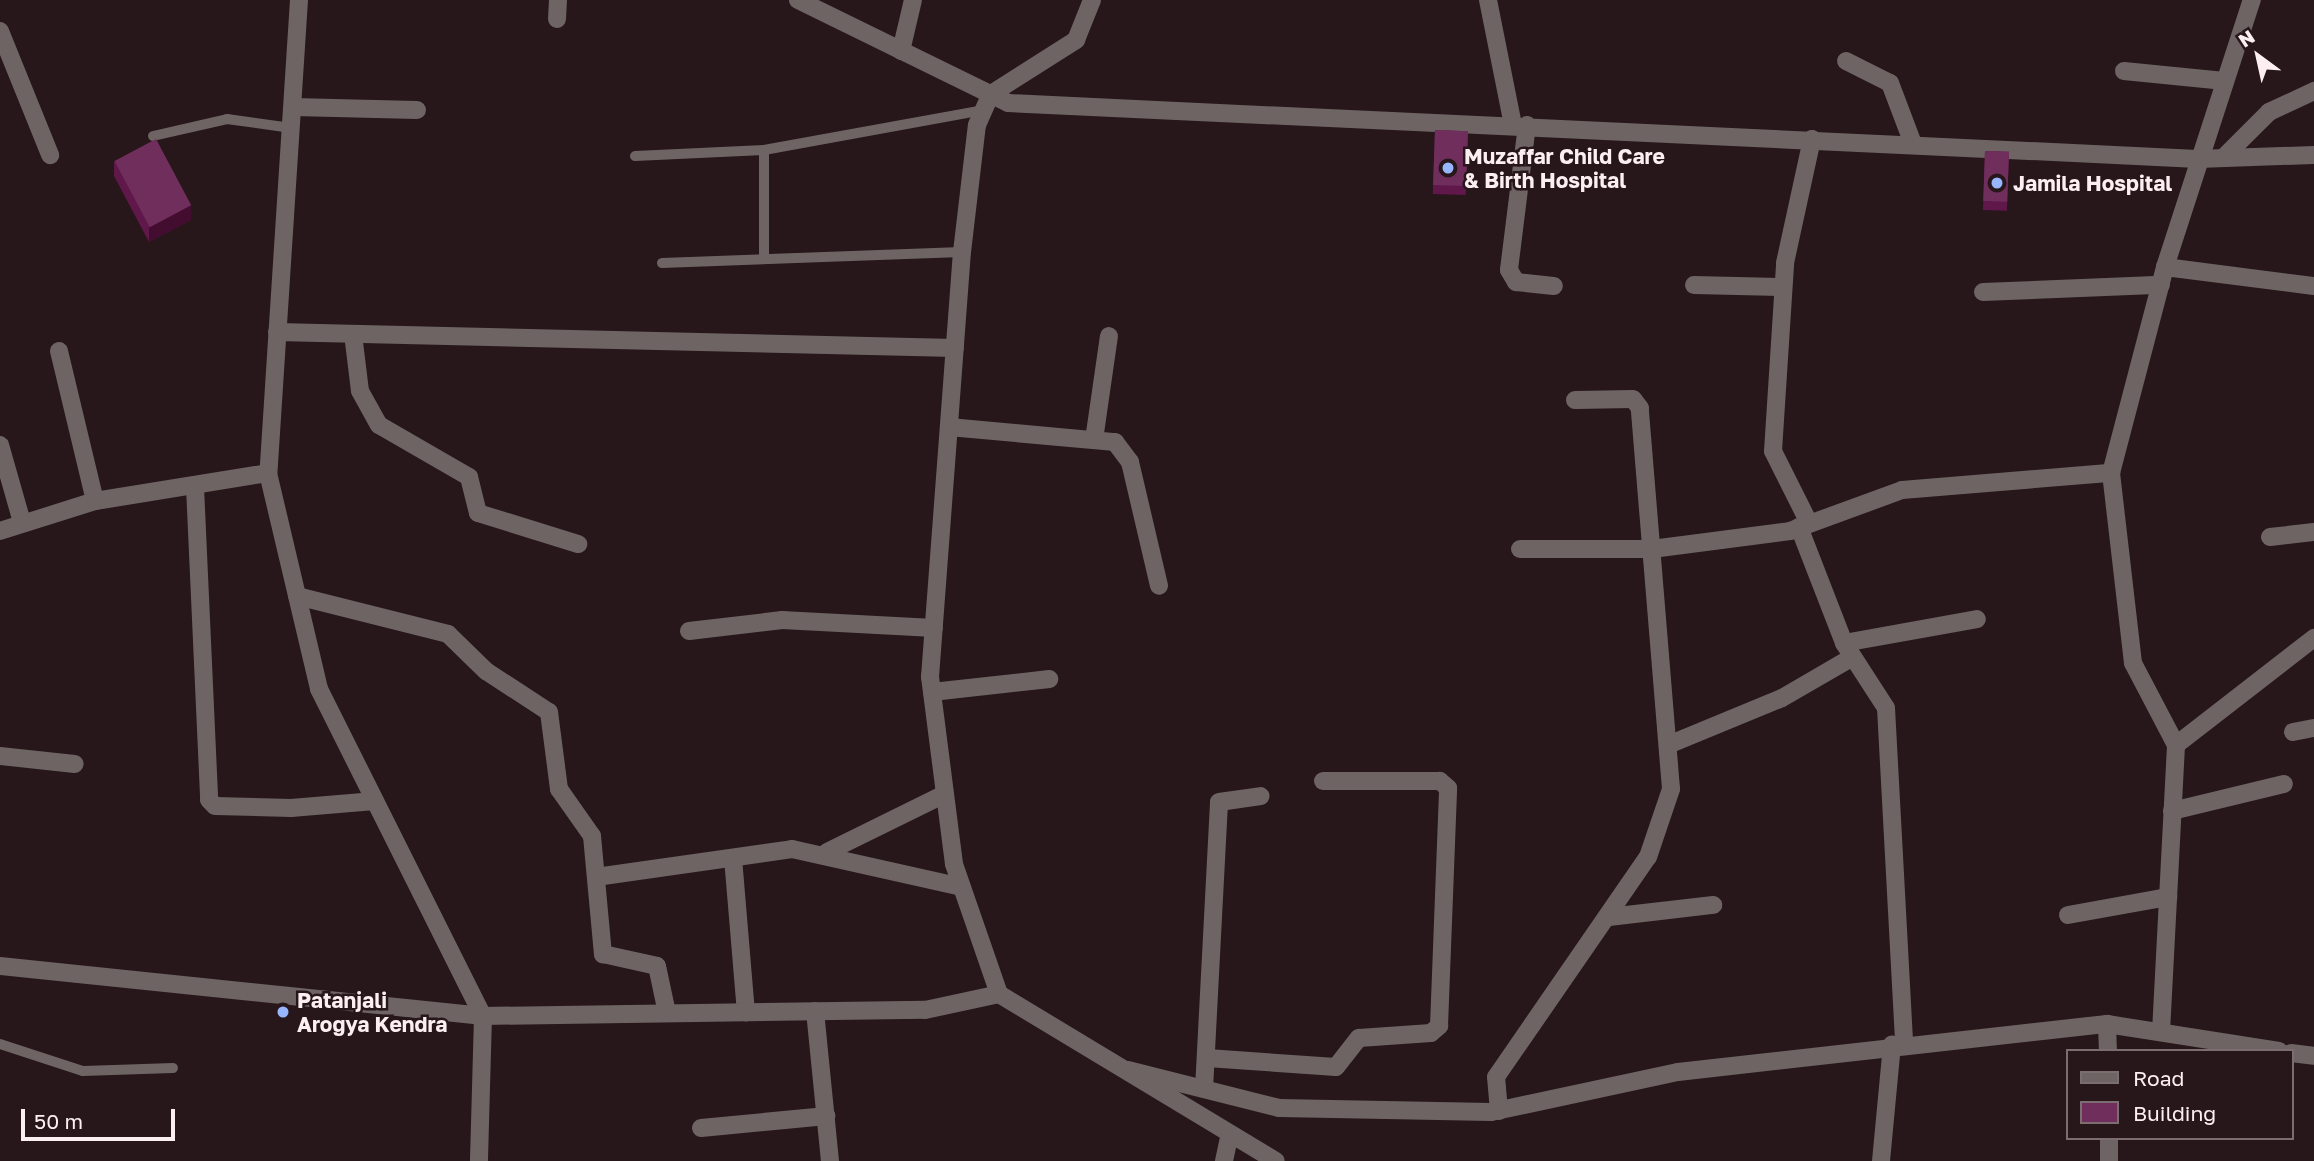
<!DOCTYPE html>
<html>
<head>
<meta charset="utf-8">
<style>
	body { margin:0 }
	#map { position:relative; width:2314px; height:1161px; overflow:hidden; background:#27161a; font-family:"Golos Text",sans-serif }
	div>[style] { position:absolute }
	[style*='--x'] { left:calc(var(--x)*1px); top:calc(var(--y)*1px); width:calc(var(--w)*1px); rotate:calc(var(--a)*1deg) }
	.service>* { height:10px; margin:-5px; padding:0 5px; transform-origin:5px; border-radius:5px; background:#6e6463 }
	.minor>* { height:18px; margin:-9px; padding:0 9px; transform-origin:9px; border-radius:9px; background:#6e6463 }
	.tertiary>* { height:18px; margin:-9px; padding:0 9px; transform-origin:9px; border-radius:9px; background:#6e6463 }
	.wall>* { inset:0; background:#60174a; transform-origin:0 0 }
	.shaded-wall>* { inset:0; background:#420d2f }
	.building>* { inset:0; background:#702e5c; transform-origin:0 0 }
	.dots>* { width:19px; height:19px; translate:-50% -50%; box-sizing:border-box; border:4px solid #27161a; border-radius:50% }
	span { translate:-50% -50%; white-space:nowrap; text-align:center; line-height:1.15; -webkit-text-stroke:5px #27161a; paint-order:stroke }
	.poi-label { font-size:21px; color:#fbeff1; font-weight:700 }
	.left { translate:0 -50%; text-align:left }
	.legend { position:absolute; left:2066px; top:1049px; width:228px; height:91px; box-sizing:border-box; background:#27161a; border:2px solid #7c6d70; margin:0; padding:9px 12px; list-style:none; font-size:21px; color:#fbeff1 }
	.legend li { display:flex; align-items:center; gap:14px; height:35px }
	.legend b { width:35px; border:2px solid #7c6d70 }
	.north { position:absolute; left:2223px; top:21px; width:70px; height:70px; -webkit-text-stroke:5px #27161a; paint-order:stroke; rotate:327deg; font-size:19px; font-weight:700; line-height:28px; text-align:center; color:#fbeff1 }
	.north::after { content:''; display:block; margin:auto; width:24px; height:32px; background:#fbeff1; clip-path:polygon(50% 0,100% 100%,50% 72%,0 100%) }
	.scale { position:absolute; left:21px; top:1109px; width:154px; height:32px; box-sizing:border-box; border:4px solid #fbeff1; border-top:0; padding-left:9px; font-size:21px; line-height:24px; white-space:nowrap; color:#fbeff1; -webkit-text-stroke:5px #27161a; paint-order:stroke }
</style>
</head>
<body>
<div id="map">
	<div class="service">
		<i style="--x:153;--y:136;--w:76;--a:-12.9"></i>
		<i style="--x:227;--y:119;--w:65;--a:8"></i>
		<i style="--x:764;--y:150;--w:109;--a:90"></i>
		<i style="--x:635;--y:156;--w:129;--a:-2.7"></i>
		<i style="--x:764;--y:150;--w:224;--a:-10.3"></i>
		<i style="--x:662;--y:263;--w:300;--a:-2.1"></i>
		<i style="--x:0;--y:1044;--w:87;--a:18"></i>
		<i style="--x:83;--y:1071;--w:90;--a:-1.9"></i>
	</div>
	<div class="minor">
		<i style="--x:798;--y:0;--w:234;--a:26.1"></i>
		<i style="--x:1008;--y:103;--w:1191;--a:2.69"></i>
		<i style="--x:2198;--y:159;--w:116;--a:-2"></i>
		<i style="--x:1488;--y:0;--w:127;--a:78.7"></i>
		<i style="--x:557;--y:19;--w:19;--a:-87"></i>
		<i style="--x:0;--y:31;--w:134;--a:68"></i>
		<i style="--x:901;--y:51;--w:52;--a:-76.8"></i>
		<i style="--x:1846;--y:61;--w:49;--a:26.6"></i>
		<i style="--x:1890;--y:83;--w:65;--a:69.3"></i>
		<i style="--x:2124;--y:71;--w:101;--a:5.7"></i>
		<i style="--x:293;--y:107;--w:124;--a:1.4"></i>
		<i style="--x:1527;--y:125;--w:146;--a:97.1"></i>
		<i style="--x:1509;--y:270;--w:14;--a:60"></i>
		<i style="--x:1516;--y:282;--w:38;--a:6"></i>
		<i style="--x:2223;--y:158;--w:65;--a:-45"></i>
		<i style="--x:2269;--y:112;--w:50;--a:-25"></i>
		<i style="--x:2165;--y:267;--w:150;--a:7.3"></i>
		<i style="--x:1694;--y:285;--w:89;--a:1.3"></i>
		<i style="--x:1983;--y:292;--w:178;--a:-2.3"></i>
		<i style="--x:277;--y:332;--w:678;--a:1.35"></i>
		<i style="--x:353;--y:334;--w:57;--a:83"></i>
		<i style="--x:360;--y:391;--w:39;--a:61"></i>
		<i style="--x:379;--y:425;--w:104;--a:30"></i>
		<i style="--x:469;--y:477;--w:37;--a:76"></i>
		<i style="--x:478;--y:513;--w:105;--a:17.2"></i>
		<i style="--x:59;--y:351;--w:154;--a:76.5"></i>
		<i style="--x:949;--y:427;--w:167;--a:5.2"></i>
		<i style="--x:1115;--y:442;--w:25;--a:53"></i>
		<i style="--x:1130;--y:462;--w:127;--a:76.8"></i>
		<i style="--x:1094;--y:440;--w:105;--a:-81.8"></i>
		<i style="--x:0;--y:445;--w:80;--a:74.1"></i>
		<i style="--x:195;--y:487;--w:313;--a:87.4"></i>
		<i style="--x:209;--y:800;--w:8;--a:45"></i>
		<i style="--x:215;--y:806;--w:76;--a:1.5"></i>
		<i style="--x:291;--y:808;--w:84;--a:-4.8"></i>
		<i style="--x:1809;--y:523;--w:80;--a:-116.6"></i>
		<i style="--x:1773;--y:451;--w:188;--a:-86.3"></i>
		<i style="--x:1785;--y:263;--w:127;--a:-77.7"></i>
		<i style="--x:1799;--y:527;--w:124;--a:68.8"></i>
		<i style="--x:1844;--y:643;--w:77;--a:57.1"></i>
		<i style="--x:1886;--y:708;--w:336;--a:86.9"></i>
		<i style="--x:2270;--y:537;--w:44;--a:-6.5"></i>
		<i style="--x:1520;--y:549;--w:132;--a:0"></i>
		<i style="--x:1652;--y:549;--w:139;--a:-7.4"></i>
		<i style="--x:1790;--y:531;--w:119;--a:-20.1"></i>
		<i style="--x:1902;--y:490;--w:210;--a:-4.7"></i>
		<i style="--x:297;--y:596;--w:156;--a:14.1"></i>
		<i style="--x:448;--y:634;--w:53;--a:44.2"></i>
		<i style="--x:486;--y:671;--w:75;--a:33.1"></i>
		<i style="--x:549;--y:712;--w:78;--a:82.6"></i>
		<i style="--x:559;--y:789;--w:57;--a:54.9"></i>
		<i style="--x:592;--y:836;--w:119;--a:84.7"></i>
		<i style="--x:603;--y:954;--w:55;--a:12.5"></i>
		<i style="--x:657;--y:966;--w:48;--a:78"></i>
		<i style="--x:689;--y:631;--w:94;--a:-6.7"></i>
		<i style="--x:782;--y:620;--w:152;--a:3"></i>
		<i style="--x:1844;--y:643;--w:135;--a:-10.2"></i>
		<i style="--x:932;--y:692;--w:118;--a:-6.3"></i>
		<i style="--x:2293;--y:732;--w:21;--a:-11"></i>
		<i style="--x:1668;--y:745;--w:123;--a:-22.4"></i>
		<i style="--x:1782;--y:698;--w:80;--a:-30.1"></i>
		<i style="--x:2176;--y:745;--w:175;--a:-37.8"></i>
		<i style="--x:0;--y:756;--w:75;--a:6.1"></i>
		<i style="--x:2172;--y:811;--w:115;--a:-13.6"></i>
		<i style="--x:827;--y:852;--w:131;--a:-26.2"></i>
		<i style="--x:733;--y:858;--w:155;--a:85.2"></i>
		<i style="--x:596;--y:877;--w:198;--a:-8.1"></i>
		<i style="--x:792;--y:849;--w:174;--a:12.6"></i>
		<i style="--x:2068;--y:915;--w:102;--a:-10.2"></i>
		<i style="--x:1609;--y:917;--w:105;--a:-6.6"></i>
		<i style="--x:999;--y:994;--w:138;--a:-109.1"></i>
		<i style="--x:954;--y:864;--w:189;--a:-97.3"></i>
		<i style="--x:930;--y:677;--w:426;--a:-85.7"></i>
		<i style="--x:962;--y:252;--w:128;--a:-83.3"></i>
		<i style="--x:977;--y:125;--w:34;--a:-66"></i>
		<i style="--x:991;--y:94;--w:101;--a:-32.4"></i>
		<i style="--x:1076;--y:40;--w:43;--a:-68.2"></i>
		<i style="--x:815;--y:1011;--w:151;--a:84.3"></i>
		<i style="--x:2107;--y:1024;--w:27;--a:88"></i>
		<i style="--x:2161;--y:1032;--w:287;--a:-87"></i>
		<i style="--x:2176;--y:745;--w:93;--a:-117.7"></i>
		<i style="--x:2133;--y:663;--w:191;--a:-96.6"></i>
		<i style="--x:2111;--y:473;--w:213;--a:-75.3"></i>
		<i style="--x:2165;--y:267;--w:281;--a:-72"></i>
		<i style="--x:2291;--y:1053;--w:23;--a:7"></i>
		<i style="--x:1207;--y:1058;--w:129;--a:4"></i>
		<i style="--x:1336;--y:1067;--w:37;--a:-52"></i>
		<i style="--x:1359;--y:1038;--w:72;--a:-4"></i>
		<i style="--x:1431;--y:1033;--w:11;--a:-41"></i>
		<i style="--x:1439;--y:1026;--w:238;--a:-87.8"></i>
		<i style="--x:1448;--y:788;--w:11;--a:-139"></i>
		<i style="--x:1440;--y:781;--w:117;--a:180"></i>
		<i style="--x:1128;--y:1070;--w:156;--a:14.1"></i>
		<i style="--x:1279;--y:1108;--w:212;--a:1.1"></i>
		<i style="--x:1491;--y:1112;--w:191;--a:-12.1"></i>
		<i style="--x:1678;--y:1072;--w:432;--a:-6.4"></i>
		<i style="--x:2107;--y:1024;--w:174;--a:8.9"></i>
		<i style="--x:1204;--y:1089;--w:287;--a:-87"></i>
		<i style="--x:1219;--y:802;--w:42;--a:-8.1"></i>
		<i style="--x:1499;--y:1111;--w:34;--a:-95"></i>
		<i style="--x:1496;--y:1077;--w:267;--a:-55.4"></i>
		<i style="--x:1648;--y:857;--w:72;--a:-71.3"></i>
		<i style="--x:1671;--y:789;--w:382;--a:-94.7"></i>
		<i style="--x:1640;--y:408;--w:11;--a:-128"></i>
		<i style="--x:1633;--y:399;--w:58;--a:179"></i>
		<i style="--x:701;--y:1128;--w:126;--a:-5.5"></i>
		<i style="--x:2109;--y:1138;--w:23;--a:90"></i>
		<i style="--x:1224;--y:1161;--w:25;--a:-78"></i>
		<i style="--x:1881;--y:1161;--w:117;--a:-84.6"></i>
	</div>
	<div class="tertiary">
		<i style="--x:299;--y:0;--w:474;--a:93.7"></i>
		<i style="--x:268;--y:473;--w:222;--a:76.7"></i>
		<i style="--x:319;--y:689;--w:366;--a:63.4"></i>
		<i style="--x:483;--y:1016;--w:145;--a:91.6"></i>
		<i style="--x:0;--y:531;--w:100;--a:-17.5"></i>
		<i style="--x:95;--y:501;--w:175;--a:-9.2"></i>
		<i style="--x:0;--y:966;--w:486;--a:5.9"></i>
		<i style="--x:483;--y:1016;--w:442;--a:-0.8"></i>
		<i style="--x:925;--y:1010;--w:76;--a:-12.2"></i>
		<i style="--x:999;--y:994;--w:323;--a:31.1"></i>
	</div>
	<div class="wall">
		<i style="left:1435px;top:130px;width:33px;height:64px;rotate:2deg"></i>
		<i style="left:1985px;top:151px;width:24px;height:59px;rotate:2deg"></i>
		<i style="clip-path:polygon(114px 161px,191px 220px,149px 242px,114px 176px)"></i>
	</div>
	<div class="shaded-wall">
		<i style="clip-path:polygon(191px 205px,191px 220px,149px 242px,149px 227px)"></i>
	</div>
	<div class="building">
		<i style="left:1435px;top:130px;width:33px;height:55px;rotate:2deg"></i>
		<i style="left:156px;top:139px;width:75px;height:47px;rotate:62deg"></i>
		<i style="left:1985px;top:151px;width:24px;height:50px;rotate:2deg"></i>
	</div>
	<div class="dots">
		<i style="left:1448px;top:168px;background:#98b6fd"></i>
		<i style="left:1997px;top:183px;background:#98b6fd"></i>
		<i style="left:283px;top:1012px;background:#98b6fd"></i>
	</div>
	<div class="poi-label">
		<span class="left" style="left:1464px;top:168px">Muzaffar Child Care<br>&amp; Birth Hospital</span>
		<span class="left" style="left:2013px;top:183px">Jamila Hospital</span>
		<span class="left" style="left:297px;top:1012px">Patanjali<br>Arogya Kendra</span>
	</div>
	<ul class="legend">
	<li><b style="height:9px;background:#6e6463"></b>Road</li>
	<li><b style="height:19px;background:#702e5c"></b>Building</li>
	</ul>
	<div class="north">N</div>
	<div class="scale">50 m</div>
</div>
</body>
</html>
